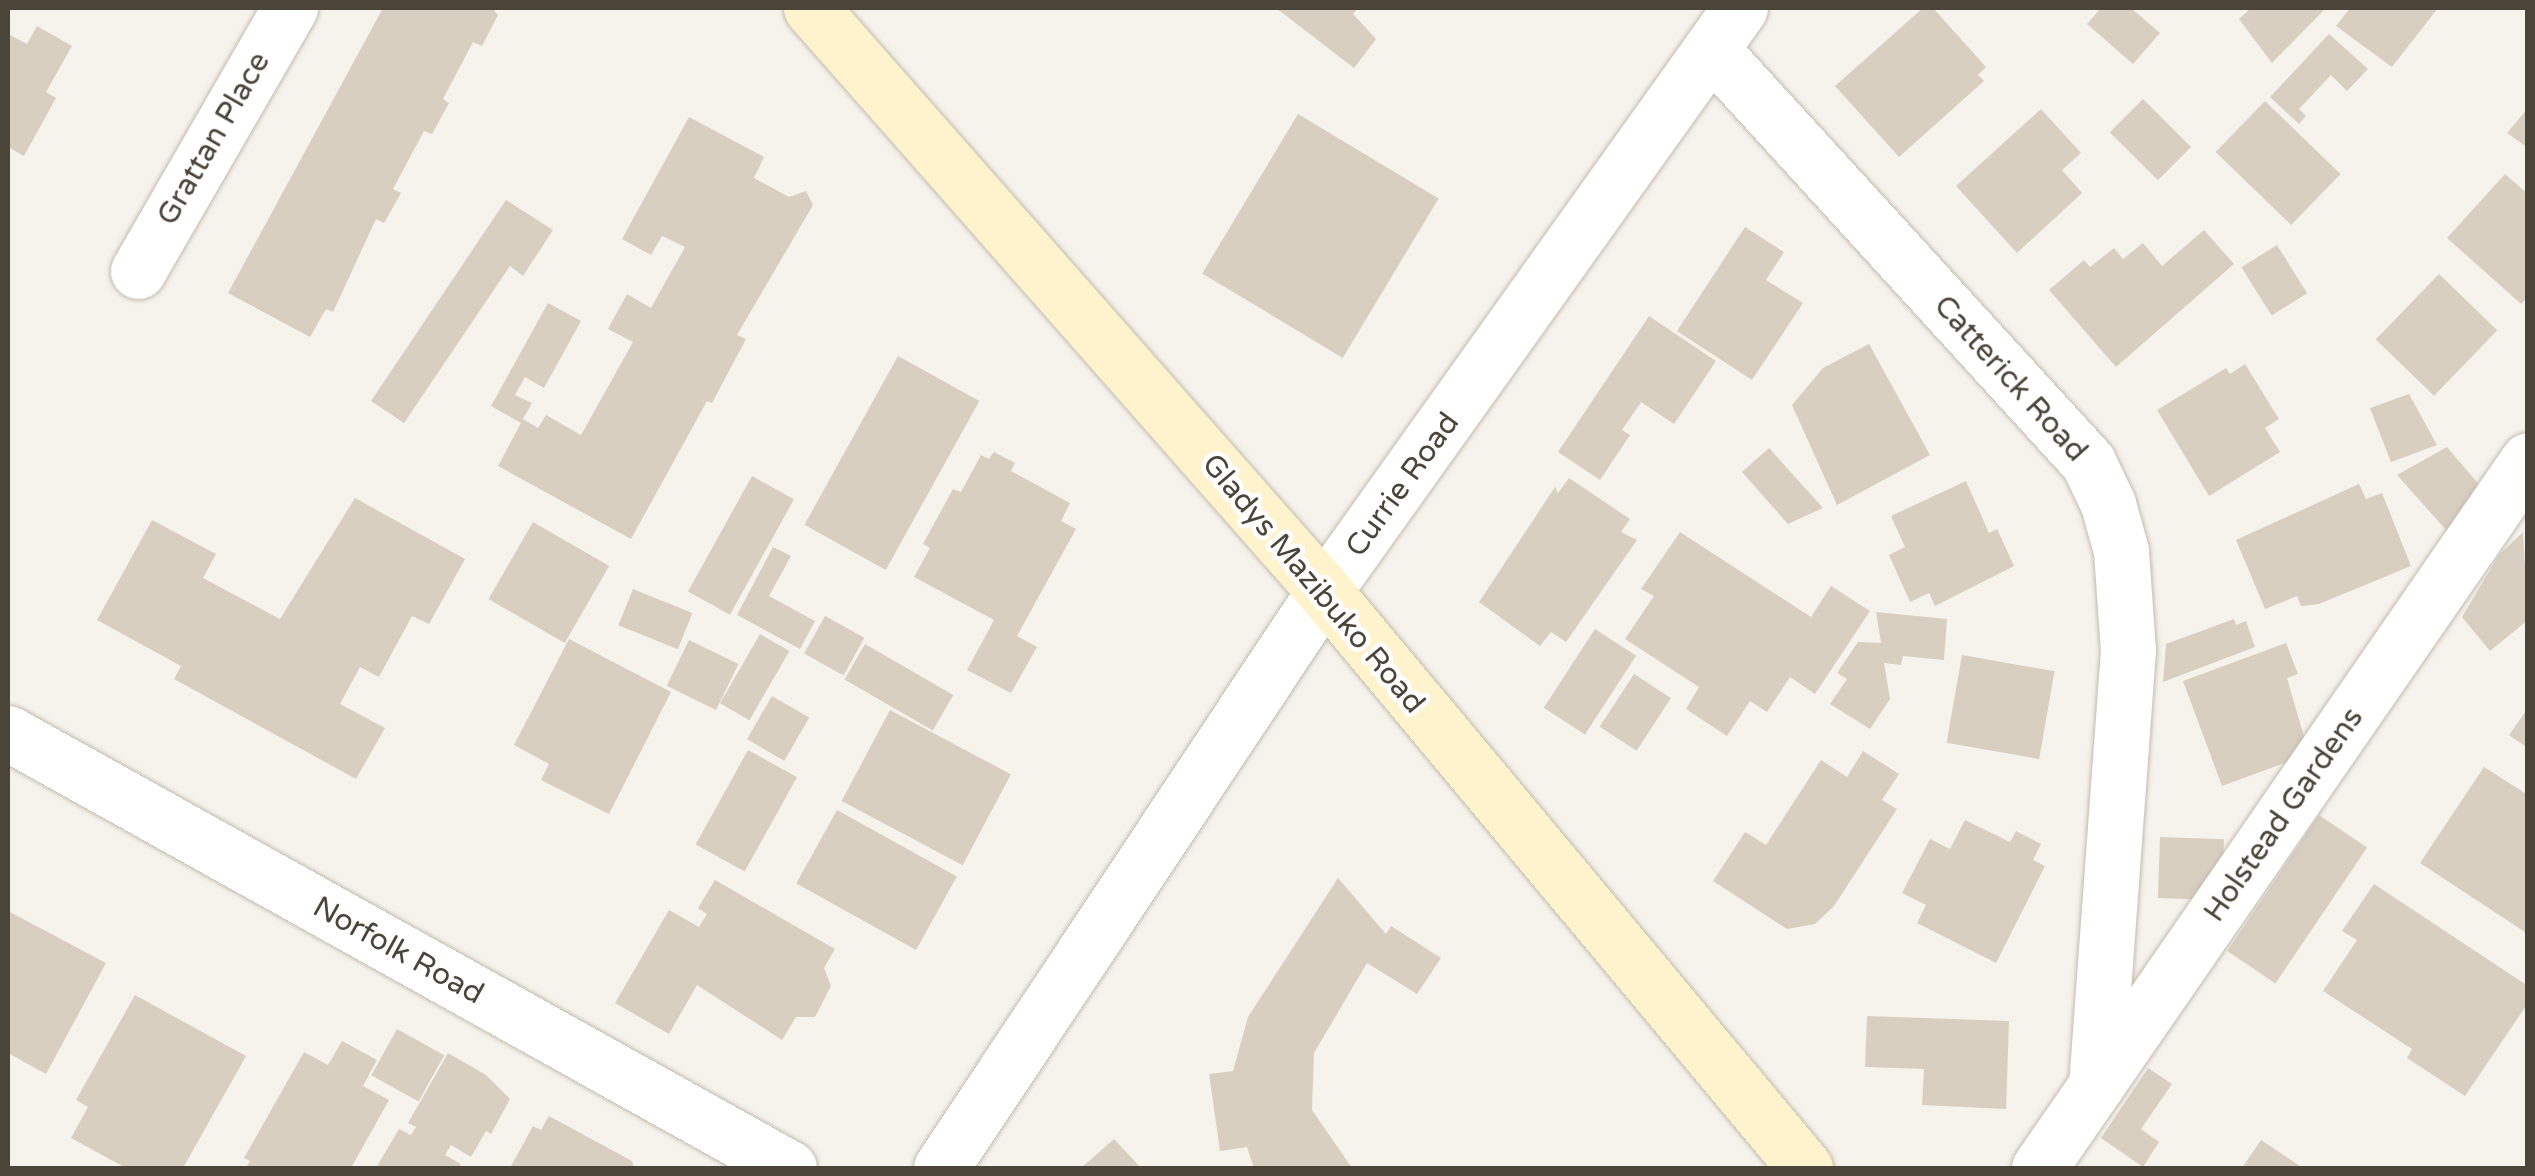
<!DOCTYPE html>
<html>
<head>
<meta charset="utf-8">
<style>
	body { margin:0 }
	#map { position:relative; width:2535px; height:1176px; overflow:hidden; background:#f6f3ec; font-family:"Varela Round",sans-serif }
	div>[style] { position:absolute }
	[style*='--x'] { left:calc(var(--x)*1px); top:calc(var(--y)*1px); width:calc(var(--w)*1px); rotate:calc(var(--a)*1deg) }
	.building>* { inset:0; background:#d8cfc1; transform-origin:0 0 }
	.roads { filter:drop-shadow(0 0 2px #c2bbae) drop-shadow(0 0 2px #c2bbae) }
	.street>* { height:55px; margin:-27.5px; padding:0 27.5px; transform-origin:27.5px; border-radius:27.5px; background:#fff }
	.secondary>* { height:55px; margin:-27.5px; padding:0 27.5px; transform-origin:27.5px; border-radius:27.5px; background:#fff3cd }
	span { translate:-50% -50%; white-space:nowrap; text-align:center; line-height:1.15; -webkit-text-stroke:9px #fff; paint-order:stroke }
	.street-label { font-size:30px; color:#4b4439 }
	.frame { position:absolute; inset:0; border:10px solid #4b4439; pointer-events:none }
</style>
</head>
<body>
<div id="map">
	<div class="building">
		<i style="clip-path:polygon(383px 8px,492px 8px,498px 15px,482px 46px,473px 42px,443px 99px,449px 103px,432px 134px,424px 131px,393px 189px,401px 193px,384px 223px,376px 219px,333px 312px,326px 309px,310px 337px,228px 293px)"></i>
		<i style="clip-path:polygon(1276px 8px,1358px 8px,1353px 14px,1376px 39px,1354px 68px)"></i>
		<i style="clip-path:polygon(1923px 8px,1933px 8px,1986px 67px,1978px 75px,1984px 81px,1899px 157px,1835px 86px)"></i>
		<i style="clip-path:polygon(2101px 8px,2131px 8px,2160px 33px,2133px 64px,2087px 24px)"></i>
		<i style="clip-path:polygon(2251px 8px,2326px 8px,2272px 63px,2239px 19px)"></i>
		<i style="clip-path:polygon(2350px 8px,2438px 8px,2392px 67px,2336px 26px)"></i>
		<i style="clip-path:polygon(37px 26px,72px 46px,46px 92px,56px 98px,24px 156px,8px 147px,8px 34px,27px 44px)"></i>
		<i style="clip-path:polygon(2329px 34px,2368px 69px,2347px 91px,2331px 75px,2299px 109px,2306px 116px,2299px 124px,2270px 97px)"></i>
		<i style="left:2143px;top:99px;width:68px;height:47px;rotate:45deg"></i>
		<i style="left:2265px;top:101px;width:105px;height:71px;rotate:44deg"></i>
		<i style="clip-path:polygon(2528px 108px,2528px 148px,2507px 133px)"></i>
		<i style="clip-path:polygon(2041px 109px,2081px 153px,2062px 170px,2082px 193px,2017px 253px,1956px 186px)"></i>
		<i style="left:1298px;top:114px;width:164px;height:186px;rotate:31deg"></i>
		<i style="clip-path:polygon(689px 117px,764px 157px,754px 178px,789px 197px,806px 191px,813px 205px,737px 335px,746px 339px,712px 403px,707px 401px,631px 539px,498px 466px,521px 423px,491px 406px,548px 303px,581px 321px,544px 388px,525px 377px,515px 395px,532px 403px,523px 419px,538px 428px,546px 415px,581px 435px,633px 342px,608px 329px,627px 294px,651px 308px,685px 247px,662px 236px,651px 255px,622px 239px)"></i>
		<i style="clip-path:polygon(2505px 174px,2528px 194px,2528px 297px,2521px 304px,2447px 238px)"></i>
		<i style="clip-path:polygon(506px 200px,553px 230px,523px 276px,510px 266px,404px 423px,371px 401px)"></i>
		<i style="clip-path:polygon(1745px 227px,1784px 252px,1766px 280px,1803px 303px,1752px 380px,1677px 331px)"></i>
		<i style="clip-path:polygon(2204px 230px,2234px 264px,2116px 367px,2049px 290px,2084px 260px,2090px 267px,2114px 248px,2123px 259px,2143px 243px,2162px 266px)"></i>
		<i style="left:2277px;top:245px;width:57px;height:42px;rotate:58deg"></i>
		<i style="left:2439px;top:274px;width:81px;height:91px;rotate:44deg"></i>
		<i style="clip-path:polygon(1649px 316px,1716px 361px,1674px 424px,1641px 402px,1622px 430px,1630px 435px,1600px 480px,1558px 452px)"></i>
		<i style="clip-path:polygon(1869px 344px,1930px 455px,1837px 505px,1792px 405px,1823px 368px)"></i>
		<i style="left:898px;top:356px;width:93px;height:193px;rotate:29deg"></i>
		<i style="clip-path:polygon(2245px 364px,2279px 419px,2265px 428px,2280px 452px,2209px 496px,2157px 410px,2226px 368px,2230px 374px)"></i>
		<i style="clip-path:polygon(2409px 394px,2437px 445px,2391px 462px,2370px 408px)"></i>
		<i style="clip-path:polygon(2447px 447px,2487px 494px,2447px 531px,2397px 475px)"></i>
		<i style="clip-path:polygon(1769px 448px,1823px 508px,1788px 524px,1742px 472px)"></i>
		<i style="clip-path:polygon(994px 452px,1015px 463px,1011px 471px,1070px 503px,1061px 521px,1076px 529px,1017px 636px,1037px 647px,1011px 693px,967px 670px,994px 620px,914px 577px,930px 548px,923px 544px,953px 489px,961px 492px,981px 455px,989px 459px)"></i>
		<i style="left:752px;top:476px;width:48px;height:132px;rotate:29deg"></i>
		<i style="clip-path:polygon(1569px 478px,1630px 519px,1621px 532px,1637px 540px,1566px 642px,1551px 632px,1540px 646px,1479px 602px,1555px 487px,1558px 493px)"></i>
		<i style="clip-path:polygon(1966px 481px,1989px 533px,1997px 529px,2014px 566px,1935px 606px,1929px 593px,1910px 602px,1889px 555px,1905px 547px,1891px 516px)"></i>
		<i style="clip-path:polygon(2359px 484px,2366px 499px,2382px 493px,2411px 566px,2319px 604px,2301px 606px,2297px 596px,2265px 609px,2236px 540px)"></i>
		<i style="clip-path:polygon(355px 498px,465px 559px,429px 624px,412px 616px,379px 677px,360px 667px,340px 704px,385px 728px,356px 779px,174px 679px,181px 666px,97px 620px,152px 520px,216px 554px,203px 578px,280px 619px)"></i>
		<i style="left:533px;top:522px;width:88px;height:89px;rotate:30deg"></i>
		<i style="clip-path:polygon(1680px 532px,1811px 617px,1831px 586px,1870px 611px,1815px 694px,1790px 677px,1767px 712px,1750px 701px,1727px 736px,1686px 709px,1699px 687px,1625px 639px,1654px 596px,1641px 589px)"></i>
		<i style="clip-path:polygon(2523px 532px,2528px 620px,2490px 651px,2462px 617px,2499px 555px)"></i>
		<i style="clip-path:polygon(773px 547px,791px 556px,769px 596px,815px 621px,800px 649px,737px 615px)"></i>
		<i style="left:633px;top:589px;width:64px;height:39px;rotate:22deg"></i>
		<i style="clip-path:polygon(1876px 612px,1947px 619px,1944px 660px,1903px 656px,1901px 665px,1884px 663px,1890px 699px,1870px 729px,1830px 704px,1847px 679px,1837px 673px,1858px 642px,1881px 643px)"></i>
		<i style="left:825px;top:616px;width:45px;height:43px;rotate:29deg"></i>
		<i style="clip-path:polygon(2234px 619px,2236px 625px,2246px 621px,2255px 647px,2163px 682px,2166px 644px)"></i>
		<i style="left:1595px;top:629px;width:49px;height:94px;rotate:33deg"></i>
		<i style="left:760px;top:634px;width:34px;height:80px;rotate:30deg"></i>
		<i style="clip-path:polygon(569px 639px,671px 692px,609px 814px,541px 780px,549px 764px,514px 745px)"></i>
		<i style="left:689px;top:640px;width:55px;height:51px;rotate:26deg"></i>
		<i style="clip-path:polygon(2286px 643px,2298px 674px,2287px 678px,2309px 754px,2222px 786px,2183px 681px)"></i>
		<i style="left:865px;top:644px;width:102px;height:41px;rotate:30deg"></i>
		<i style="left:1962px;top:655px;width:94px;height:89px;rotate:10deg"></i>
		<i style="left:1634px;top:674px;width:44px;height:63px;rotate:33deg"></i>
		<i style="left:772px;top:696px;width:43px;height:50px;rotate:30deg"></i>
		<i style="clip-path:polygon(2528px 708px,2528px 748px,2509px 735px)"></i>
		<i style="left:890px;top:710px;width:137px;height:103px;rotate:28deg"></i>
		<i style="left:748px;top:750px;width:56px;height:108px;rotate:29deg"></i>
		<i style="clip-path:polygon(1863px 751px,1899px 774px,1882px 800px,1897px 809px,1834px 906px,1815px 924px,1787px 929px,1713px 881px,1745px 832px,1766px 845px,1821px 760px,1847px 777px)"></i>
		<i style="clip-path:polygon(2484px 767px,2528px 795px,2528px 934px,2420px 863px)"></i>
		<i style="left:837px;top:810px;width:137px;height:84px;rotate:29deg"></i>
		<i style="left:2319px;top:815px;width:58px;height:164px;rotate:34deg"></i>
		<i style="clip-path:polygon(1965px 820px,2010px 842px,2016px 831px,2041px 844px,2033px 860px,2045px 866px,1996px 963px,1917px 923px,1926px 905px,1902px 893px,1930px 839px,1950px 849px)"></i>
		<i style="left:2160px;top:837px;width:64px;height:61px;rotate:2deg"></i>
		<i style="clip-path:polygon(1338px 878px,1386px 934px,1391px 926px,1441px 958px,1417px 994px,1367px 963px,1314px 1053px,1312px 1110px,1352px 1168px,1254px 1168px,1247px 1147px,1220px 1151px,1209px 1074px,1233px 1071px,1248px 1017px)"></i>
		<i style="clip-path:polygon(715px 880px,835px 949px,824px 968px,831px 986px,815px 1017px,796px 1017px,782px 1040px,697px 985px,669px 1034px,615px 1003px,669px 910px,699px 927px,707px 914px,698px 908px)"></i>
		<i style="clip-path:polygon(2374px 884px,2528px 986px,2528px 1003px,2465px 1096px,2407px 1058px,2412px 1049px,2323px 991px,2357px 940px,2342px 931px)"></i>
		<i style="clip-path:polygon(10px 912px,106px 963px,46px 1074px,8px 1053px)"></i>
		<i style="clip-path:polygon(135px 995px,246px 1056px,183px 1168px,126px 1168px,71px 1138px,88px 1107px,76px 1100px)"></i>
		<i style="clip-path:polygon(1867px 1016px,2009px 1021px,2006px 1109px,1922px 1105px,1924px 1069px,1865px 1067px)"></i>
		<i style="left:397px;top:1029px;width:54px;height:53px;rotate:29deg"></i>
		<i style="clip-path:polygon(342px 1041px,377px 1060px,363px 1086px,389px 1100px,351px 1168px,246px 1168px,250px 1161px,244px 1158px,304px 1052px,328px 1065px)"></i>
		<i style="clip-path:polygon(448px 1053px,486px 1075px,510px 1099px,491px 1134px,486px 1131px,471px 1157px,451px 1145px,445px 1155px,461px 1164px,458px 1168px,376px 1168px,399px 1129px,411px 1135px,416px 1127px,408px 1123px)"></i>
		<i style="clip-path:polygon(2148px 1068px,2172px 1084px,2141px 1129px,2159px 1142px,2143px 1167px,2101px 1138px)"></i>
		<i style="clip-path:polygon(549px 1116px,632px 1161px,634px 1168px,510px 1168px,533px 1126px,541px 1130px)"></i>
		<i style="clip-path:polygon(1114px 1139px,1141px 1168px,1081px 1168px)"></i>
		<i style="clip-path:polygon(2261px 1140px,2303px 1168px,2242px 1168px)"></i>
	</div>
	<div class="roads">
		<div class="street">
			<i style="--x:1712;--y:50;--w:558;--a:47.62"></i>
			<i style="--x:2088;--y:462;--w:47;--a:64.5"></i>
			<i style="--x:2108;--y:504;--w:49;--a:74.5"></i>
			<i style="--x:2121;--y:551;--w:99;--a:86"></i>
			<i style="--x:2128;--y:650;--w:437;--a:94.2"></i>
			<i style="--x:138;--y:271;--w:304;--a:-60"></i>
			<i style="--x:8;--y:733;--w:894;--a:29.12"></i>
			<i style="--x:941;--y:1168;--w:693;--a:-56.42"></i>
			<i style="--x:1324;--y:591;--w:716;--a:-54.49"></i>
			<i style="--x:2039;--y:1168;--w:860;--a:-55.37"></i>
		</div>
		<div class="secondary">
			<i style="--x:811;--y:8;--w:777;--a:48.65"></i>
			<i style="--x:1324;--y:591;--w:751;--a:50.18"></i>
		</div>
	</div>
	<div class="street-label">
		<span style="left:214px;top:139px;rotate:-60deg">Grattan Place</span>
		<span style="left:2010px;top:379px;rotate:48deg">Catterick Road</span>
		<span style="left:1403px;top:485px;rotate:-54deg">Currie Road</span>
		<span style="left:1313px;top:584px;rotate:50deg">Gladys Mazibuko Road</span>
		<span style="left:2284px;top:815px;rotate:-55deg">Holstead Gardens</span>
		<span style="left:398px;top:951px;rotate:29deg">Norfolk Road</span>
	</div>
	<div class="frame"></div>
</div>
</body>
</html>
